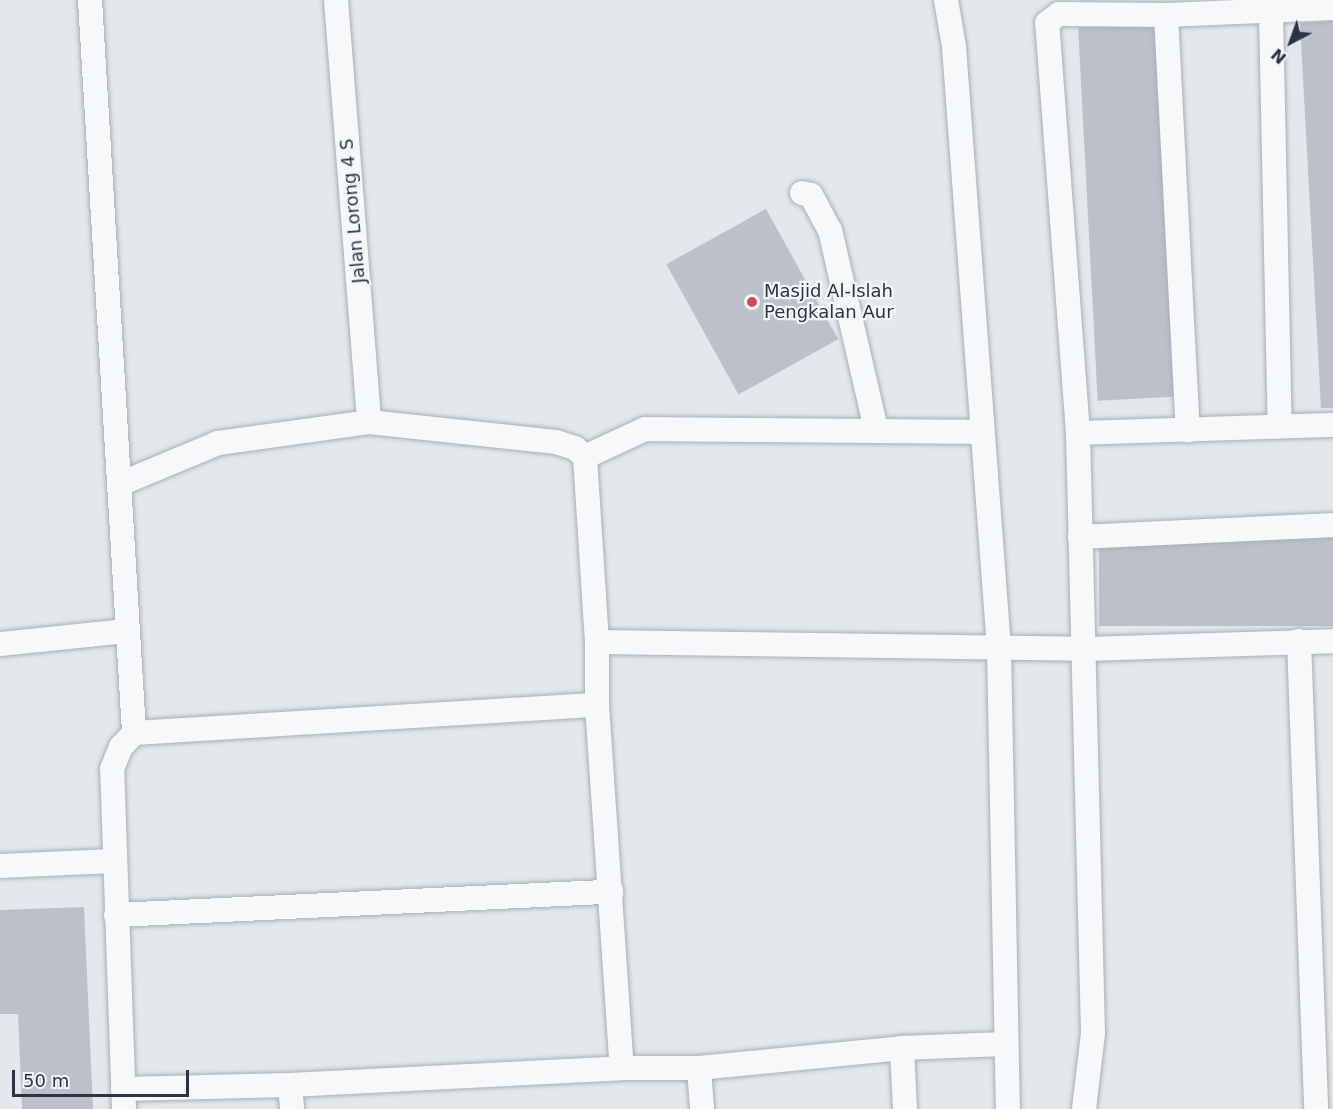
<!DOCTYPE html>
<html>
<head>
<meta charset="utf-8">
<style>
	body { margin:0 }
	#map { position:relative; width:1333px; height:1109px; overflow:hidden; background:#e4e7ec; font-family:"DejaVu Sans",sans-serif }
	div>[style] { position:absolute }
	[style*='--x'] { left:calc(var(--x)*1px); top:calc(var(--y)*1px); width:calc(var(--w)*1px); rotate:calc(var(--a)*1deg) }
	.building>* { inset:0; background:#bbc0ca; transform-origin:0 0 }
	.roads { filter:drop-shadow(0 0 2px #a9aeb7) drop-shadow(0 0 2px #a9aeb7) }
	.minor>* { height:24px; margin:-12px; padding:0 12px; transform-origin:12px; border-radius:12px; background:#f7f8fa }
	.dots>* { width:16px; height:16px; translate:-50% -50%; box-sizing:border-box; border:3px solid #f4f6f9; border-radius:50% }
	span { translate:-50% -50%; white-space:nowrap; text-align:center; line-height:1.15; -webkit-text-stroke:4.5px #f4f6f9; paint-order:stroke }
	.street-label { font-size:18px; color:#2b3445 }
	.poi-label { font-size:18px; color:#2b3445 }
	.left { translate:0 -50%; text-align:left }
	.north { position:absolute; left:1261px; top:12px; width:60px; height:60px; -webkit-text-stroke:4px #f4f6f9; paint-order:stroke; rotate:221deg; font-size:16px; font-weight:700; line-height:24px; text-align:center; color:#2b3445 }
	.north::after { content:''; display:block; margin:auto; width:21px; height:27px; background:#2b3445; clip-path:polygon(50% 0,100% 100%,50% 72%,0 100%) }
	.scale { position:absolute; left:12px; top:1070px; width:177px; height:27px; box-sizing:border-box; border:3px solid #2b3445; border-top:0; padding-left:8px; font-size:18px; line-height:21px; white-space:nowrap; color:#2b3445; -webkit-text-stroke:4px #f4f6f9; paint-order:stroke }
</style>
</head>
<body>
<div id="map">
	<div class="building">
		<i style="clip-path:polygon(1333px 21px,1333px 408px,1321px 408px,1300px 23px)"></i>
		<i style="left:1158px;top:23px;width:374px;height:80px;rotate:87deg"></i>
		<i style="left:766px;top:209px;width:149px;height:114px;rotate:61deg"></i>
		<i style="left:1333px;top:538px;width:88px;height:234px;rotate:90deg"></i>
		<i style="clip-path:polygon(84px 907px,93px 1109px,22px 1109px,18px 1014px,0 1014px,0 910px)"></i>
	</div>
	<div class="roads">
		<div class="minor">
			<i style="--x:90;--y:0;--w:734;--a:86.56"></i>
			<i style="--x:336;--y:0;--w:423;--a:85.5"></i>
			<i style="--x:946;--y:0;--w:48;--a:80.3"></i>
			<i style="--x:954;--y:47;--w:603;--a:85.72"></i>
			<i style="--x:999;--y:648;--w:461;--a:88.9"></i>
			<i style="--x:1271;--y:12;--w:414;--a:88.8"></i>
			<i style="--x:1166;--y:15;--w:416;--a:87"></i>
			<i style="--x:802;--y:193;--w:9;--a:13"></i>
			<i style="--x:811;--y:195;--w:40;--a:62"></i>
			<i style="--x:830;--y:230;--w:204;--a:77"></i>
			<i style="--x:1078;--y:433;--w:255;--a:-1.8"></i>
			<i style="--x:585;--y:457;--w:185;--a:86.3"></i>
			<i style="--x:597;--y:642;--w:63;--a:90"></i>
			<i style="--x:120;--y:484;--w:106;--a:-22.7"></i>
			<i style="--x:218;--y:443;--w:152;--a:-7.9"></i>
			<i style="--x:369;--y:422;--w:188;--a:6.1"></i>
			<i style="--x:556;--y:442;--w:20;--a:18"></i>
			<i style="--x:575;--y:448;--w:13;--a:42"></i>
			<i style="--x:585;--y:457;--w:66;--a:-25"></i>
			<i style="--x:645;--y:429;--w:336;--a:0.5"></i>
			<i style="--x:1080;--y:537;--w:253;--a:-2.7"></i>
			<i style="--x:1299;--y:641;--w:468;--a:87.9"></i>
			<i style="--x:597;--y:642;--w:486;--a:0.8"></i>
			<i style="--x:1083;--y:649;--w:250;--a:-1.8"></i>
			<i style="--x:0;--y:644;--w:127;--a:-5.9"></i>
			<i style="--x:0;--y:866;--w:113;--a:-2.5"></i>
			<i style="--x:116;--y:915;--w:496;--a:-2.7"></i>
			<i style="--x:902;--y:1048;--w:61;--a:87.2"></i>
			<i style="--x:699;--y:1068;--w:41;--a:85.8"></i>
			<i style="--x:290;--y:1085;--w:24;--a:85"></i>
			<i style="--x:123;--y:1089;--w:167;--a:-1.4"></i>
			<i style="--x:290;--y:1085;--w:332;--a:-2.9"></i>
			<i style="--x:622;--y:1068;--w:77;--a:0"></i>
			<i style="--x:699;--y:1068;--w:204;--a:-5.6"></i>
			<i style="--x:902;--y:1048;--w:102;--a:-2.2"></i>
			<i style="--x:124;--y:1109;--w:340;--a:-92"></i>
			<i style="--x:112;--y:769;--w:24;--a:-68"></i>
			<i style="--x:121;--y:747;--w:19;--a:-47"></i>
			<i style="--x:134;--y:733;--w:464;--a:-3.5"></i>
			<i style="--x:597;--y:705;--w:364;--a:86.1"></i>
			<i style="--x:1084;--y:1109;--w:77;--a:-83.2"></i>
			<i style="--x:1093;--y:1033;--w:600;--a:-91.43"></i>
			<i style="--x:1078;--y:433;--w:411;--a:-94.3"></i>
			<i style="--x:1047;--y:23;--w:15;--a:-37"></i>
			<i style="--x:1059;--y:14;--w:107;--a:0.5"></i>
			<i style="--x:1166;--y:15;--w:167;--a:-2.4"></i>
		</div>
	</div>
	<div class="dots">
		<i style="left:752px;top:302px;background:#d1495b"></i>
	</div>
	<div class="street-label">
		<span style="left:353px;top:211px;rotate:-95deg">Jalan Lorong 4 S</span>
	</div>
	<div class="poi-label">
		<span class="left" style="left:764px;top:302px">Masjid Al-Islah<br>Pengkalan Aur</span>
	</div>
	<div class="north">N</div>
	<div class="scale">50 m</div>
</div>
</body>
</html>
